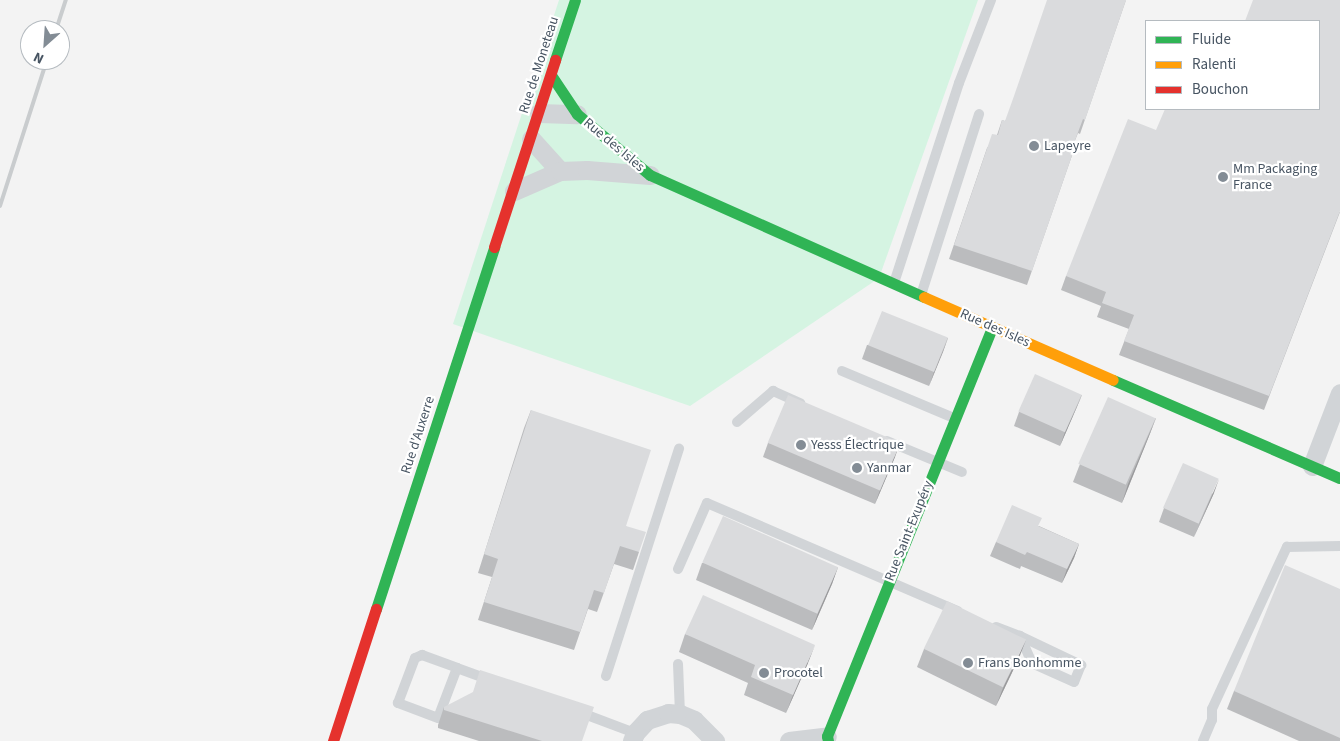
<!DOCTYPE html>
<html>
<head>
<meta charset="utf-8">
<style>
	body { margin:0 }
	#map { position:relative; width:1340px; height:741px; overflow:hidden; background:#f3f3f3; font-family:"Source Sans 3",sans-serif }
	div>[style] { position:absolute }
	[style*='--x'] { left:calc(var(--x)*1px); top:calc(var(--y)*1px); width:calc(var(--w)*1px); rotate:calc(var(--a)*1deg) }
	.green>* { inset:0; background:#d5f4e2 }
	.lane>* { height:10px; margin:-5px; padding:0 5px; transform-origin:5px; border-radius:5px; background:#d1d4d7 }
	.street>* { height:19px; margin:-9.5px; padding:0 9.5px; transform-origin:9.5px; border-radius:9.5px; background:#d1d4d7 }
	.fast>* { height:11px; margin:-5.5px; padding:0 5.5px; transform-origin:5.5px; border-radius:5.5px; background:#30b455 }
	.slow>* { height:11px; margin:-5.5px; padding:0 5.5px; transform-origin:5.5px; border-radius:5.5px; background:#ff9f0a }
	.jam>* { height:11px; margin:-5.5px; padding:0 5.5px; transform-origin:5.5px; border-radius:5.5px; background:#e5322d }
	.rail>* { height:4px; margin:-2px; padding:0 2px; transform-origin:2px; border-radius:2px; background:#c9ccce }
	.wall>* { inset:0; background:#bbbcbe }
	.shaded-wall>* { inset:0; background:#99999b }
	.building>* { inset:0; background:#dadbdd; transform-origin:0 0 }
	.dots>* { width:14px; height:14px; translate:-50% -50%; box-sizing:border-box; border:2px solid #fff; border-radius:50% }
	span { translate:-50% -50%; white-space:nowrap; text-align:center; line-height:1.15; -webkit-text-stroke:4.5px #fff; paint-order:stroke }
	.street-label { font-size:14px; color:#475462 }
	.poi-label { font-size:14px; color:#475462 }
	.left { translate:0 -50%; text-align:left }
	.legend { position:absolute; left:1145px; top:20px; width:175px; height:90px; box-sizing:border-box; background:#fff; border:1px solid #b5bbc0; margin:0; padding:6px 9px; list-style:none; font-size:15px; color:#475462 }
	.legend li { display:flex; align-items:center; gap:10px; height:25px }
	.legend b { width:25px; border:1px solid #b5bbc0 }
	.north { position:absolute; left:20px; top:20px; width:50px; height:50px; box-sizing:border-box; background:#fff; border:1px solid #b5bbc0; border-radius:50%; rotate:206deg; font-size:14px; font-weight:700; line-height:20px; text-align:center; color:#475462 }
	.north::after { content:''; display:block; margin:auto; width:18px; height:22px; background:#838c95; clip-path:polygon(50% 0,100% 100%,50% 72%,0 100%) }
</style>
</head>
<body>
<div id="map">
	<div class="green">
		<i style="clip-path:polygon(559px 0,978px 0,879px 278px,690px 406px,453px 324px)"></i>
	</div>
	<div class="lane">
		<i style="--x:894;--y:283;--w:210;--a:-72"></i>
		<i style="--x:959;--y:83;--w:89;--a:-68.9"></i>
		<i style="--x:921;--y:295;--w:190;--a:-72.2"></i>
		<i style="--x:842;--y:371;--w:121;--a:22.8"></i>
		<i style="--x:737;--y:422;--w:48;--a:-40.7"></i>
		<i style="--x:773;--y:391;--w:30;--a:24"></i>
		<i style="--x:887;--y:441;--w:81;--a:22.5"></i>
		<i style="--x:678;--y:569;--w:72;--a:-66.3"></i>
		<i style="--x:707;--y:503;--w:273;--a:23.3"></i>
		<i style="--x:996;--y:627;--w:26;--a:21"></i>
		<i style="--x:1020;--y:636;--w:68;--a:25.4"></i>
		<i style="--x:1081;--y:665;--w:18;--a:112"></i>
		<i style="--x:1074;--y:682;--w:46;--a:-155.7"></i>
		<i style="--x:1032;--y:663;--w:30;--a:-114"></i>
		<i style="--x:678;--y:664;--w:50;--a:87.7"></i>
		<i style="--x:457;--y:668;--w:53;--a:110.8"></i>
		<i style="--x:438;--y:718;--w:43;--a:-159.4"></i>
		<i style="--x:398;--y:703;--w:48;--a:-69.3"></i>
		<i style="--x:415;--y:658;--w:8;--a:-23"></i>
		<i style="--x:422;--y:655;--w:37;--a:20"></i>
		<i style="--x:457;--y:668;--w:35;--a:20"></i>
		<i style="--x:606;--y:676;--w:239;--a:-72.2"></i>
		<i style="--x:579;--y:712;--w:60;--a:20.6"></i>
		<i style="--x:1203;--y:741;--w:23;--a:-67"></i>
		<i style="--x:1212;--y:720;--w:11;--a:-90"></i>
		<i style="--x:1212;--y:709;--w:179;--a:-65.2"></i>
		<i style="--x:1287;--y:547;--w:53;--a:-1.1"></i>
	</div>
	<div class="street">
		<i style="--x:539;--y:113;--w:38;--a:2"></i>
		<i style="--x:531;--y:139;--w:43;--a:47.8"></i>
		<i style="--x:514;--y:191;--w:50;--a:-23.5"></i>
		<i style="--x:560;--y:171;--w:27;--a:-2"></i>
		<i style="--x:587;--y:170;--w:63;--a:4.5"></i>
		<i style="--x:1312;--y:466;--w:78;--a:-69"></i>
		<i style="--x:632;--y:741;--w:9;--a:-69"></i>
		<i style="--x:635;--y:733;--w:18;--a:-47"></i>
		<i style="--x:647;--y:720;--w:22;--a:-18"></i>
		<i style="--x:668;--y:713;--w:12;--a:5"></i>
		<i style="--x:680;--y:714;--w:15;--a:23"></i>
		<i style="--x:694;--y:720;--w:30;--a:45"></i>
		<i style="--x:789;--y:741;--w:38;--a:-7"></i>
	</div>
	<div class="fast">
		<i style="--x:555;--y:60;--w:63;--a:-71.6"></i>
		<i style="--x:551;--y:75;--w:47;--a:56.3"></i>
		<i style="--x:577;--y:114;--w:95;--a:39.9"></i>
		<i style="--x:650;--y:175;--w:300;--a:24"></i>
		<i style="--x:1113;--y:380;--w:247;--a:23.4"></i>
		<i style="--x:376;--y:609;--w:381;--a:-71.9"></i>
		<i style="--x:828;--y:741;--w:5;--a:-101"></i>
		<i style="--x:827;--y:736;--w:441;--a:-68"></i>
	</div>
	<div class="slow">
		<i style="--x:924;--y:297;--w:206;--a:23.7"></i>
	</div>
	<div class="jam">
		<i style="--x:494;--y:247;--w:197;--a:-71.9"></i>
		<i style="--x:333;--y:741;--w:139;--a:-72"></i>
	</div>
	<div class="rail">
		<i style="--x:56;--y:30;--w:32;--a:-72"></i>
		<i style="--x:0;--y:206;--w:153;--a:-72.2"></i>
	</div>
	<div class="wall">
		<i style="clip-path:polygon(1126px 0,1080px 134px,1078px 133px,1074px 143px,1076px 144px,1027px 285px,949px 259px,987px 148px,997px 135px,1002px 120px,1005px 121px)"></i>
		<i style="clip-path:polygon(1340px 212px,1264px 410px,1119px 355px,1129px 329px,1097px 317px,1101px 306px,1061px 290px,1066px 276px)"></i>
		<i style="clip-path:polygon(948px 338px,929px 386px,862px 359px,867px 345px)"></i>
		<i style="clip-path:polygon(1082px 395px,1076px 409px,1060px 446px,1014px 426px,1019px 412px)"></i>
		<i style="clip-path:polygon(531px 410px,626px 526px,639px 552px,633px 570px,614px 564px,597px 612px,588px 609px,574px 650px,478px 620px,492px 577px,478px 573px,524px 428px)"></i>
		<i style="clip-path:polygon(1156px 418px,1149px 436px,1122px 503px,1073px 482px,1080px 464px)"></i>
		<i style="clip-path:polygon(768px 443px,895px 457px,875px 504px,763px 457px)"></i>
		<i style="clip-path:polygon(1214px 493px,1194px 537px,1159px 522px,1164px 508px)"></i>
		<i style="clip-path:polygon(1039px 526px,1079px 544px,1074px 558px,1062px 583px,1021px 566px,1020px 569px,990px 556px,996px 542px)"></i>
		<i style="clip-path:polygon(702px 563px,838px 567px,832px 584px,812px 630px,696px 580px)"></i>
		<i style="clip-path:polygon(1340px 589px,1340px 741px,1299px 741px,1227px 709px,1234px 691px)"></i>
		<i style="clip-path:polygon(685px 634px,808px 663px,786px 713px,744px 695px,748px 683px,679px 652px)"></i>
		<i style="clip-path:polygon(924px 649px,1019px 658px,996px 706px,917px 667px)"></i>
		<i style="clip-path:polygon(444px 707px,582px 741px,479px 741px,438px 728px,438px 725px)"></i>
	</div>
	<div class="shaded-wall">
		<i style="clip-path:polygon(948px 338px,943px 352px,929px 386px,934px 372px)"></i>
		<i style="clip-path:polygon(1082px 395px,1076px 409px,1060px 446px,1065px 432px)"></i>
		<i style="clip-path:polygon(1156px 418px,1149px 436px,1122px 503px,1128px 484px)"></i>
		<i style="clip-path:polygon(900px 443px,895px 457px,875px 504px,880px 490px)"></i>
		<i style="clip-path:polygon(1219px 479px,1214px 493px,1194px 537px,1200px 523px)"></i>
		<i style="clip-path:polygon(1079px 544px,1074px 558px,1062px 583px,1067px 569px)"></i>
		<i style="clip-path:polygon(838px 567px,832px 584px,812px 630px,818px 613px)"></i>
		<i style="clip-path:polygon(1026px 640px,1019px 658px,996px 706px,1003px 688px)"></i>
		<i style="clip-path:polygon(815px 645px,808px 663px,786px 713px,793px 695px)"></i>
	</div>
	<div class="building">
		<i style="clip-path:polygon(1047px 0,1126px 0,1085px 120px,1083px 119px,1074px 143px,1076px 144px,1032px 271px,954px 245px,992px 134px,998px 135px,1002px 120px,1005px 121px,1014px 96px)"></i>
		<i style="clip-path:polygon(1253px 0,1340px 0,1340px 211px,1269px 396px,1124px 341px,1134px 315px,1102px 303px,1106px 292px,1066px 276px,1128px 119px,1156px 130px,1165px 109px,1319px 109px,1319px 21px,1245px 21px)"></i>
		<i style="left:882px;top:311px;width:71px;height:37px;rotate:22deg"></i>
		<i style="left:1035px;top:374px;width:51px;height:41px;rotate:24deg"></i>
		<i style="left:788px;top:395px;width:122px;height:52px;rotate:23deg"></i>
		<i style="left:1108px;top:397px;width:52px;height:73px;rotate:24deg"></i>
		<i style="clip-path:polygon(531px 410px,651px 450px,626px 526px,646px 532px,639px 552px,620px 546px,604px 593px,594px 590px,580px 632px,484px 602px,498px 559px,484px 554px)"></i>
		<i style="left:1183px;top:463px;width:39px;height:49px;rotate:24deg"></i>
		<i style="clip-path:polygon(1012px 505px,1042px 518px,1038px 526px,1079px 544px,1067px 569px,1027px 552px,1025px 555px,996px 542px)"></i>
		<i style="left:723px;top:516px;width:126px;height:51px;rotate:24deg"></i>
		<i style="clip-path:polygon(1285px 565px,1340px 589px,1340px 738px,1234px 691px)"></i>
		<i style="clip-path:polygon(703px 595px,815px 645px,793px 695px,751px 677px,755px 665px,685px 634px)"></i>
		<i style="left:947px;top:601px;width:88px;height:53px;rotate:26deg"></i>
		<i style="clip-path:polygon(480px 670px,594px 707px,582px 741px,542px 741px,444px 710px,444px 707px,473px 692px)"></i>
	</div>
	<div class="dots">
		<i style="left:1034px;top:146px;background:#838c95"></i>
		<i style="left:1223px;top:177px;background:#838c95"></i>
		<i style="left:801px;top:445px;background:#838c95"></i>
		<i style="left:857px;top:468px;background:#838c95"></i>
		<i style="left:968px;top:663px;background:#838c95"></i>
		<i style="left:764px;top:673px;background:#838c95"></i>
	</div>
	<div class="street-label">
		<span style="left:539px;top:65px;rotate:-72deg">Rue de Moneteau</span>
		<span style="left:614px;top:145px;rotate:40deg">Rue des Isles</span>
		<span style="left:995px;top:328px;rotate:24deg">Rue des Isles</span>
		<span style="left:418px;top:435px;rotate:-72deg">Rue d'Auxerre</span>
		<span style="left:909px;top:531px;rotate:-68deg">Rue Saint-Exupéry</span>
	</div>
	<div class="poi-label">
		<span class="left" style="left:1044px;top:146px">Lapeyre</span>
		<span class="left" style="left:1233px;top:177px">Mm Packaging<br>France</span>
		<span class="left" style="left:811px;top:445px">Yesss Électrique</span>
		<span class="left" style="left:867px;top:468px">Yanmar</span>
		<span class="left" style="left:978px;top:663px">Frans Bonhomme</span>
		<span class="left" style="left:774px;top:673px">Procotel</span>
	</div>
	<ul class="legend">
	<li><b style="height:6px;background:#30b455"></b>Fluide</li>
	<li><b style="height:6px;background:#ff9f0a"></b>Ralenti</li>
	<li><b style="height:6px;background:#e5322d"></b>Bouchon</li>
	</ul>
	<div class="north">N</div>
</div>
</body>
</html>
